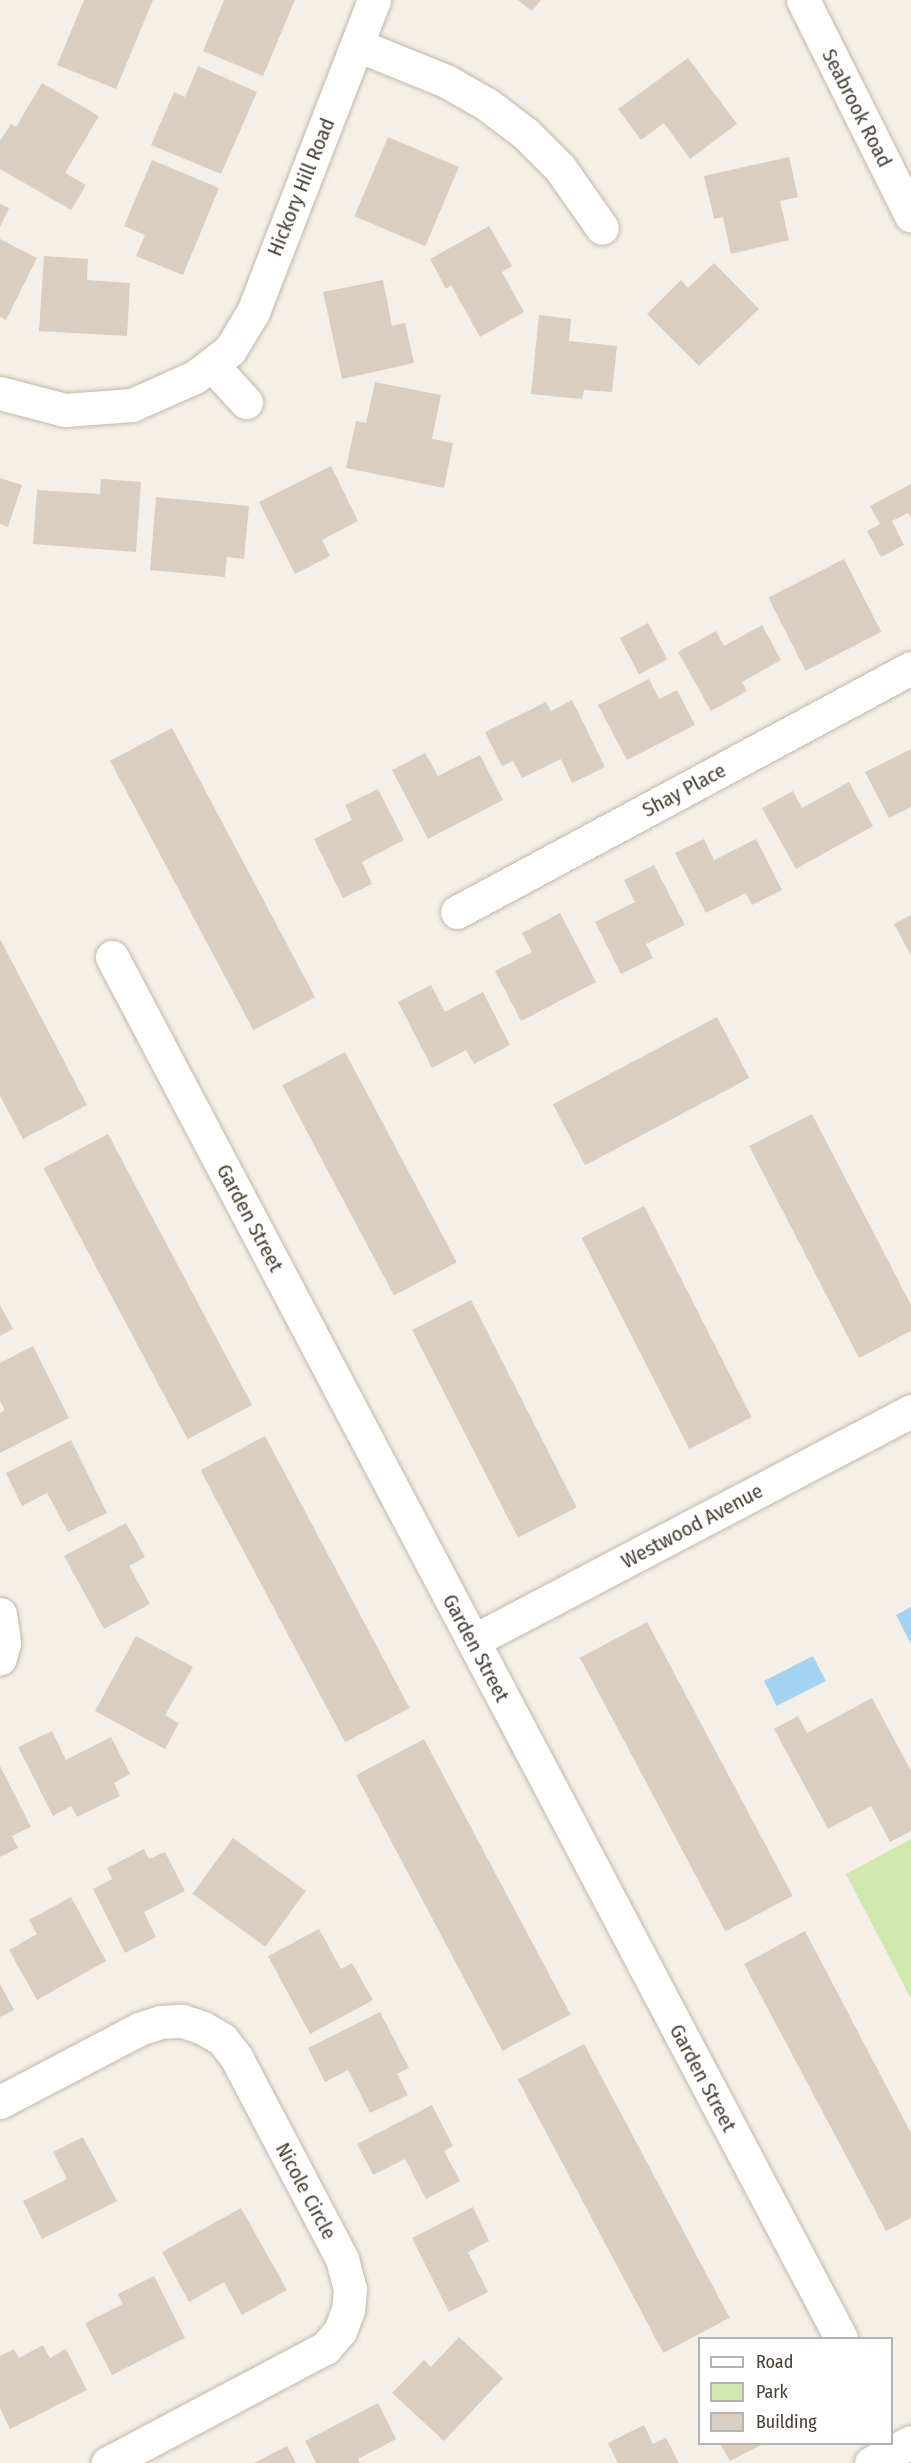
<!DOCTYPE html>
<html>
<head>
<meta charset="utf-8">
<style>
	body { margin:0 }
	#map { position:relative; width:911px; height:2463px; overflow:hidden; background:#f4f0e8; font-family:"Fira Sans Condensed",sans-serif }
	div>[style] { position:absolute }
	[style*='--x'] { left:calc(var(--x)*1px); top:calc(var(--y)*1px); width:calc(var(--w)*1px); rotate:calc(var(--a)*1deg) }
	.green>* { inset:0; background:#d1e8b1 }
	.water>* { inset:0; background:#a4d3f1; transform-origin:0 0 }
	.building>* { inset:0; background:#d9cec0; transform-origin:0 0 }
	.roads { filter:drop-shadow(0 0 2px #c0b8aa) drop-shadow(0 0 2px #c0b8aa) }
	.minor>* { height:33px; margin:-16.5px; padding:0 16.5px; transform-origin:16.5px; border-radius:16.5px; background:#fff }
	span { translate:-50% -50%; white-space:nowrap; text-align:center; line-height:1.15; -webkit-text-stroke:5px #fff; paint-order:stroke }
	.street-label { font-size:21px; color:#474036 }
	.legend { position:absolute; left:698px; top:2337px; width:195px; height:108px; box-sizing:border-box; background:#fff; border:2px solid #b5b3af; margin:0; padding:8px 10px; list-style:none; font-size:18px; color:#474036 }
	.legend li { display:flex; align-items:center; gap:12px; height:30px }
	.legend b { width:30px; border:2px solid #b5b3af }
</style>
</head>
<body>
<div id="map">
	<div class="green">
		<i style="clip-path:polygon(911px 1839px,911px 1999px,846px 1874px)"></i>
	</div>
	<div class="water">
		<i style="clip-path:polygon(911px 1607px,911px 1644px,896px 1615px)"></i>
		<i style="left:813px;top:1656px;width:28px;height:55px;rotate:63deg"></i>
	</div>
	<div class="building">
		<i style="clip-path:polygon(84px 0,153px 0,116px 89px,57px 65px)"></i>
		<i style="clip-path:polygon(224px 0,295px 0,263px 76px,203px 51px)"></i>
		<i style="clip-path:polygon(518px 0,541px 0,532px 11px)"></i>
		<i style="clip-path:polygon(688px 58px,737px 124px,690px 159px,664px 123px,641px 140px,618px 109px)"></i>
		<i style="clip-path:polygon(198px 66px,257px 92px,221px 174px,151px 145px,174px 92px,185px 97px)"></i>
		<i style="clip-path:polygon(42px 83px,99px 116px,65px 173px,86px 185px,71px 210px,0 169px,0 141px,11px 124px,16px 127px)"></i>
		<i style="left:388px;top:137px;width:77px;height:86px;rotate:23deg"></i>
		<i style="clip-path:polygon(789px 157px,798px 197px,780px 201px,789px 240px,731px 254px,723px 217px,714px 219px,704px 176px)"></i>
		<i style="clip-path:polygon(152px 160px,219px 188px,183px 275px,136px 256px,145px 235px,124px 226px)"></i>
		<i style="clip-path:polygon(0 204px,9px 208px,0 227px)"></i>
		<i style="clip-path:polygon(489px 226px,512px 266px,502px 272px,524px 312px,480px 337px,451px 285px,446px 289px,430px 259px)"></i>
		<i style="clip-path:polygon(0 239px,37px 258px,6px 320px,0 317px)"></i>
		<i style="clip-path:polygon(44px 256px,88px 259px,87px 280px,130px 283px,127px 336px,39px 331px)"></i>
		<i style="clip-path:polygon(714px 263px,759px 309px,699px 366px,647px 314px,681px 280px,688px 288px)"></i>
		<i style="clip-path:polygon(383px 280px,392px 326px,405px 323px,414px 363px,342px 379px,323px 292px)"></i>
		<i style="clip-path:polygon(539px 315px,571px 319px,569px 341px,617px 346px,612px 392px,584px 390px,582px 399px,531px 394px)"></i>
		<i style="clip-path:polygon(375px 382px,441px 395px,432px 439px,453px 443px,444px 488px,346px 468px,356px 421px,366px 423px)"></i>
		<i style="clip-path:polygon(331px 466px,358px 521px,322px 540px,330px 556px,295px 574px,259px 502px)"></i>
		<i style="clip-path:polygon(0 478px,22px 485px,8px 527px,0 524px)"></i>
		<i style="clip-path:polygon(101px 479px,141px 482px,136px 552px,33px 544px,37px 490px,100px 494px)"></i>
		<i style="clip-path:polygon(911px 484px,911px 518px,908px 513px,892px 521px,904px 545px,881px 557px,867px 531px,880px 524px,870px 506px)"></i>
		<i style="clip-path:polygon(156px 497px,249px 506px,244px 559px,227px 557px,225px 577px,150px 570px)"></i>
		<i style="left:844px;top:559px;width:82px;height:85px;rotate:63deg"></i>
		<i style="left:648px;top:623px;width:41px;height:32px;rotate:62deg"></i>
		<i style="clip-path:polygon(762px 625px,781px 660px,742px 682px,747px 691px,711px 711px,678px 652px,716px 631px,724px 646px)"></i>
		<i style="clip-path:polygon(649px 679px,659px 699px,677px 690px,695px 725px,627px 760px,598px 705px)"></i>
		<i style="clip-path:polygon(572px 700px,605px 767px,572px 783px,561px 759px,522px 778px,513px 761px,502px 766px,485px 732px,546px 702px,551px 711px)"></i>
		<i style="left:172px;top:728px;width:305px;height:70px;rotate:62deg"></i>
		<i style="clip-path:polygon(911px 749px,911px 807px,889px 818px,865px 772px)"></i>
		<i style="clip-path:polygon(425px 753px,438px 776px,480px 755px,503px 800px,428px 839px,392px 770px)"></i>
		<i style="clip-path:polygon(849px 782px,873px 826px,796px 869px,762px 808px,793px 791px,802px 808px)"></i>
		<i style="clip-path:polygon(378px 789px,404px 840px,362px 862px,372px 884px,343px 898px,314px 839px,352px 820px,345px 805px)"></i>
		<i style="clip-path:polygon(704px 839px,714px 860px,756px 839px,782px 890px,752px 905px,746px 893px,706px 913px,675px 853px)"></i>
		<i style="clip-path:polygon(654px 865px,685px 925px,646px 944px,653px 958px,621px 974px,595px 922px,635px 902px,624px 880px)"></i>
		<i style="clip-path:polygon(560px 913px,596px 982px,521px 1021px,495px 971px,532px 952px,522px 933px)"></i>
		<i style="clip-path:polygon(911px 915px,911px 956px,894px 924px)"></i>
		<i style="clip-path:polygon(0 939px,87px 1105px,23px 1139px,0 1096px)"></i>
		<i style="clip-path:polygon(431px 985px,445px 1012px,483px 992px,510px 1045px,474px 1064px,466px 1050px,432px 1068px,398px 1002px)"></i>
		<i style="left:717px;top:1017px;width:69px;height:186px;rotate:62deg"></i>
		<i style="left:345px;top:1052px;width:238px;height:71px;rotate:62deg"></i>
		<i style="clip-path:polygon(812px 1114px,911px 1305px,911px 1331px,859px 1358px,749px 1146px)"></i>
		<i style="left:108px;top:1134px;width:307px;height:73px;rotate:62deg"></i>
		<i style="left:644px;top:1206px;width:237px;height:70px;rotate:63deg"></i>
		<i style="left:471px;top:1300px;width:233px;height:66px;rotate:63deg"></i>
		<i style="clip-path:polygon(0 1305px,13px 1329px,0 1336px)"></i>
		<i style="clip-path:polygon(33px 1346px,69px 1418px,0 1453px,0 1413px,5px 1410px,0 1401px,0 1363px)"></i>
		<i style="left:265px;top:1436px;width:308px;height:73px;rotate:62deg"></i>
		<i style="clip-path:polygon(71px 1440px,107px 1513px,68px 1532px,47px 1493px,22px 1506px,6px 1473px)"></i>
		<i style="clip-path:polygon(126px 1523px,145px 1557px,129px 1566px,150px 1604px,104px 1629px,64px 1556px)"></i>
		<i style="left:647px;top:1622px;width:310px;height:76px;rotate:62deg"></i>
		<i style="clip-path:polygon(136px 1636px,193px 1667px,165px 1715px,179px 1723px,165px 1749px,95px 1711px)"></i>
		<i style="clip-path:polygon(872px 1698px,911px 1771px,911px 1831px,890px 1842px,871px 1806px,828px 1829px,774px 1729px,798px 1716px,807px 1733px)"></i>
		<i style="clip-path:polygon(52px 1731px,66px 1760px,111px 1737px,130px 1774px,114px 1783px,120px 1796px,77px 1817px,71px 1806px,53px 1816px,18px 1747px)"></i>
		<i style="left:424px;top:1739px;width:312px;height:77px;rotate:62deg"></i>
		<i style="clip-path:polygon(0 1766px,31px 1827px,12px 1836px,18px 1848px,0 1857px)"></i>
		<i style="left:233px;top:1838px;width:90px;height:69px;rotate:36deg"></i>
		<i style="clip-path:polygon(144px 1849px,149px 1859px,165px 1852px,185px 1891px,144px 1912px,156px 1937px,125px 1953px,93px 1889px,112px 1879px,107px 1868px)"></i>
		<i style="clip-path:polygon(71px 1897px,106px 1961px,37px 2000px,9px 1950px,37px 1934px,29px 1920px)"></i>
		<i style="clip-path:polygon(319px 1929px,341px 1969px,352px 1963px,373px 2000px,310px 2034px,268px 1956px)"></i>
		<i style="clip-path:polygon(805px 1931px,911px 2133px,911px 2218px,886px 2231px,744px 1964px)"></i>
		<i style="clip-path:polygon(0 1984px,14px 2010px,0 2017px)"></i>
		<i style="clip-path:polygon(380px 2012px,409px 2068px,397px 2074px,408px 2095px,370px 2113px,348px 2070px,325px 2082px,308px 2048px)"></i>
		<i style="left:584px;top:2044px;width:310px;height:75px;rotate:62deg"></i>
		<i style="clip-path:polygon(432px 2105px,453px 2146px,444px 2151px,460px 2181px,426px 2199px,405px 2159px,373px 2175px,357px 2144px)"></i>
		<i style="clip-path:polygon(83px 2137px,117px 2201px,42px 2239px,23px 2201px,67px 2179px,53px 2152px)"></i>
		<i style="clip-path:polygon(473px 2207px,489px 2241px,468px 2252px,488px 2292px,449px 2312px,412px 2238px)"></i>
		<i style="clip-path:polygon(241px 2208px,287px 2290px,242px 2315px,224px 2282px,189px 2302px,162px 2252px)"></i>
		<i style="clip-path:polygon(154px 2276px,185px 2338px,112px 2375px,85px 2323px,123px 2304px,118px 2294px)"></i>
		<i style="clip-path:polygon(459px 2337px,503px 2378px,444px 2441px,392px 2393px,424px 2360px,431px 2367px)"></i>
		<i style="clip-path:polygon(43px 2345px,50px 2358px,66px 2349px,87px 2390px,10px 2429px,0 2408px,0 2356px,14px 2349px,19px 2358px)"></i>
		<i style="clip-path:polygon(378px 2403px,396px 2439px,358px 2459px,360px 2463px,316px 2463px,305px 2441px)"></i>
		<i style="clip-path:polygon(644px 2425px,653px 2444px,666px 2438px,679px 2463px,618px 2463px,608px 2443px)"></i>
		<i style="clip-path:polygon(720px 2444px,763px 2444px,730px 2461px)"></i>
		<i style="clip-path:polygon(287px 2446px,296px 2463px,254px 2463px)"></i>
	</div>
	<div class="roads">
		<div class="minor">
			<i style="--x:803;--y:0;--w:241;--a:63.4"></i>
			<i style="--x:357;--y:45;--w:96;--a:22"></i>
			<i style="--x:446;--y:81;--w:48;--a:29.7"></i>
			<i style="--x:488;--y:105;--w:48;--a:37.3"></i>
			<i style="--x:526;--y:134;--w:48;--a:45"></i>
			<i style="--x:560;--y:168;--w:73;--a:55"></i>
			<i style="--x:213;--y:366;--w:49;--a:47.5"></i>
			<i style="--x:0;--y:393;--w:67;--a:14.7"></i>
			<i style="--x:65;--y:410;--w:67;--a:-4.3"></i>
			<i style="--x:132;--y:405;--w:69;--a:-24"></i>
			<i style="--x:195;--y:377;--w:44;--a:-37.6"></i>
			<i style="--x:230;--y:350;--w:44;--a:-58.8"></i>
			<i style="--x:253;--y:312;--w:335;--a:-68.8"></i>
			<i style="--x:457;--y:912;--w:515;--a:-28.26"></i>
			<i style="--x:112;--y:957;--w:1562;--a:62.17"></i>
			<i style="--x:0;--y:1614;--w:29;--a:82"></i>
			<i style="--x:4;--y:1643;--w:16;--a:105"></i>
			<i style="--x:473;--y:1641;--w:495;--a:-27.7"></i>
			<i style="--x:0;--y:2102;--w:157;--a:-27.7"></i>
			<i style="--x:139;--y:2029;--w:22;--a:-18"></i>
			<i style="--x:160;--y:2022;--w:22;--a:-3"></i>
			<i style="--x:182;--y:2021;--w:22;--a:18"></i>
			<i style="--x:203;--y:2028;--w:22;--a:30"></i>
			<i style="--x:222;--y:2039;--w:23;--a:52"></i>
			<i style="--x:236;--y:2057;--w:228;--a:62.3"></i>
			<i style="--x:342;--y:2259;--w:31;--a:75"></i>
			<i style="--x:350;--y:2289;--w:21;--a:95"></i>
			<i style="--x:348;--y:2310;--w:22;--a:111"></i>
			<i style="--x:340;--y:2331;--w:23;--a:131"></i>
			<i style="--x:325;--y:2348;--w:246;--a:152.1"></i>
			<i style="--x:871;--y:2463;--w:45;--a:-27.7"></i>
		</div>
	</div>
	<div class="street-label">
		<span style="left:857px;top:108px;rotate:63deg">Seabrook Road</span>
		<span style="left:301px;top:187px;rotate:-68deg">Hickory Hill Road</span>
		<span style="left:684px;top:790px;rotate:-28deg">Shay Place</span>
		<span style="left:250px;top:1218px;rotate:62deg">Garden Street</span>
		<span style="left:692px;top:1526px;rotate:-28deg">Westwood Avenue</span>
		<span style="left:476px;top:1648px;rotate:62deg">Garden Street</span>
		<span style="left:703px;top:2078px;rotate:62deg">Garden Street</span>
		<span style="left:306px;top:2191px;rotate:62deg">Nicole Circle</span>
	</div>
	<ul class="legend">
	<li><b style="height:8px;background:#fff"></b>Road</li>
	<li><b style="height:16px;background:#d1e8b1"></b>Park</li>
	<li><b style="height:16px;background:#d9cec0"></b>Building</li>
	</ul>
</div>
</body>
</html>
